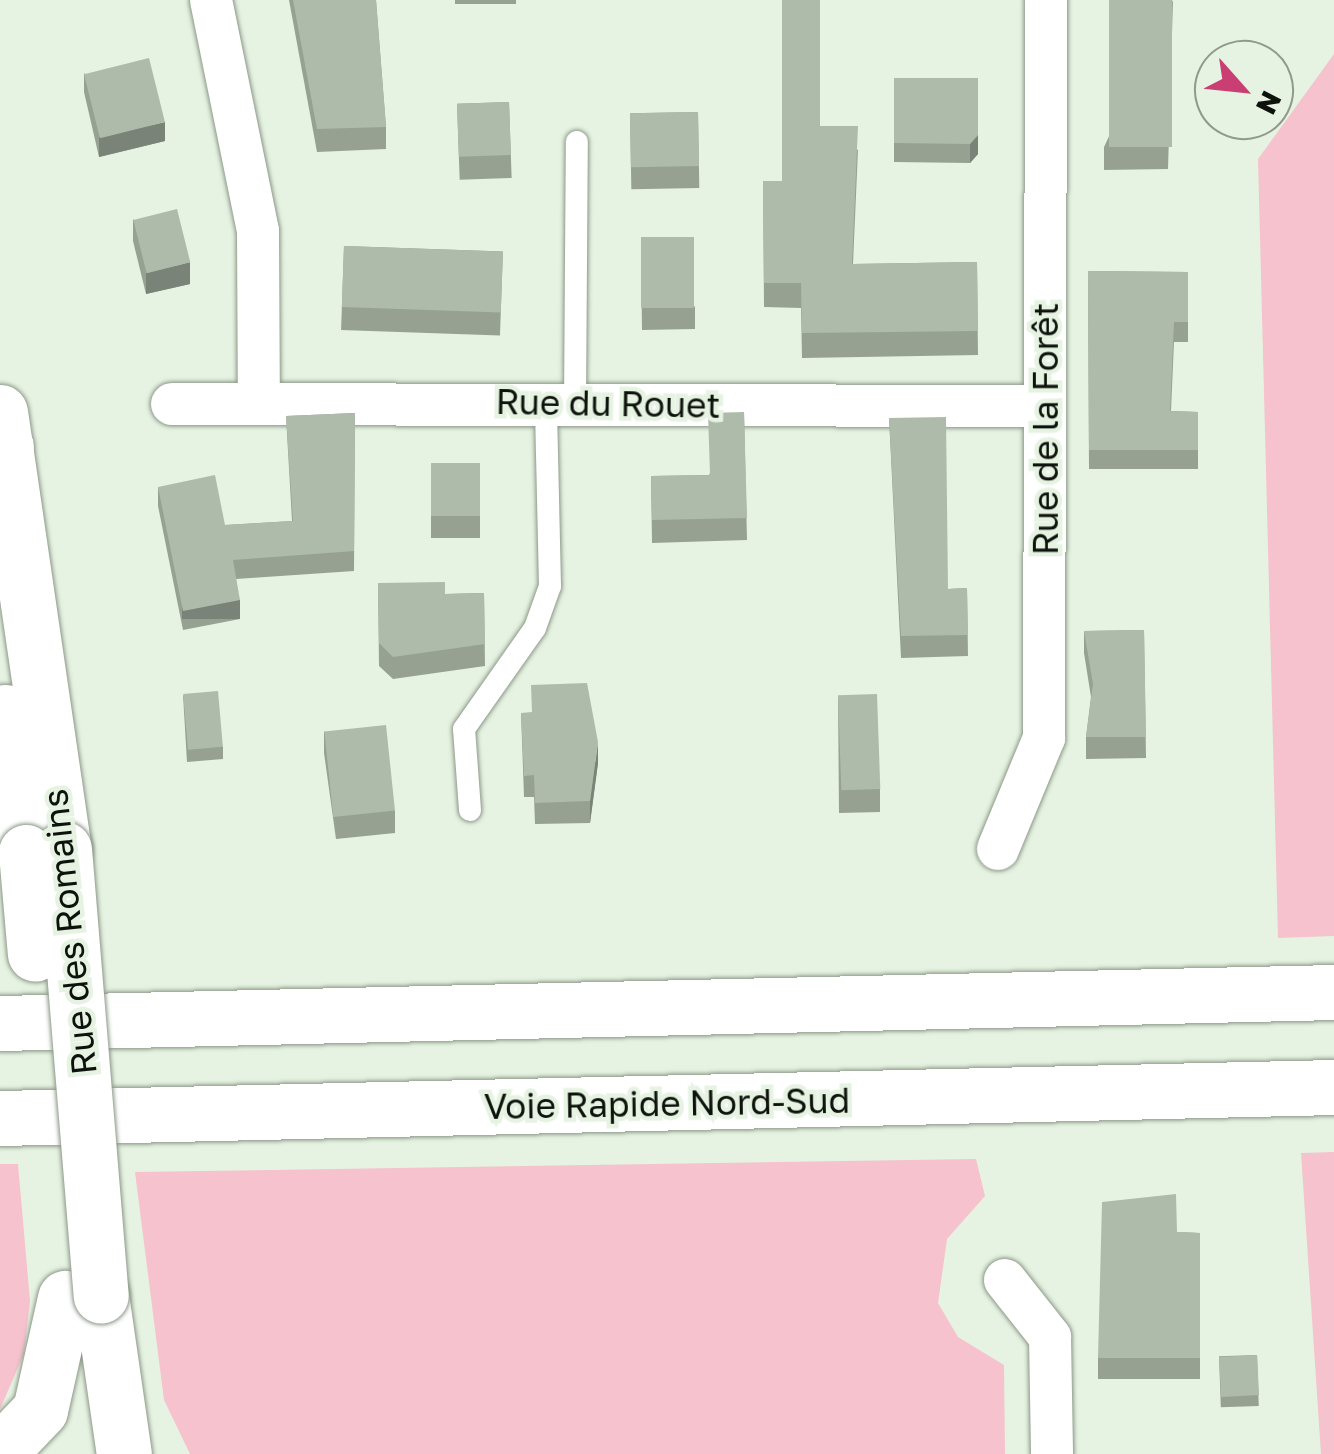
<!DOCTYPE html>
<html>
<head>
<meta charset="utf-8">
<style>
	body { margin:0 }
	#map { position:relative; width:1334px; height:1454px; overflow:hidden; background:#e6f3e2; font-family:"Golos Text",sans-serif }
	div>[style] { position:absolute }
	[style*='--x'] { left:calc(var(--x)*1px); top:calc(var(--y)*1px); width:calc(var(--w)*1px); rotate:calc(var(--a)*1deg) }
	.green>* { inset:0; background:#f5c2ce }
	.roads { filter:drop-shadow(0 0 2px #8c9888) drop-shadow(0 0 2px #8c9888) }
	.lane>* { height:22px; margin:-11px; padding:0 11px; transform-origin:11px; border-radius:11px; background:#fff }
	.street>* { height:42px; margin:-21px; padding:0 21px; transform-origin:21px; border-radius:21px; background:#fff }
	.secondary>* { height:55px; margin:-27.5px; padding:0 27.5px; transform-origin:27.5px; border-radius:27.5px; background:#fff }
	.highway>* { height:55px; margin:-27.5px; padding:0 27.5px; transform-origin:27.5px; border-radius:27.5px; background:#fff }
	.bridges { filter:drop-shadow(0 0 2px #8c9888) drop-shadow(0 0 2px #8c9888) }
	.secondary-bridge>* { height:55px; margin:-27.5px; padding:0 27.5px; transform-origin:27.5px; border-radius:27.5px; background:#fff }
	.wall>* { inset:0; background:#96a192; transform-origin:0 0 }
	.shaded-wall>* { inset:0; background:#7a8377; transform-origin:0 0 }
	.building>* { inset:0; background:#aebbaa; transform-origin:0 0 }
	span { translate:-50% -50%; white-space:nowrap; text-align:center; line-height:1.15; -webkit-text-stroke:9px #e6f3e2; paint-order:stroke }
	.street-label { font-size:35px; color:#0e120c }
	.north { position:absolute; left:1194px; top:40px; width:100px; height:100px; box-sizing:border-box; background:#e6f3e2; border:2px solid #90998c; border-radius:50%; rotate:117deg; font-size:28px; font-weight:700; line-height:40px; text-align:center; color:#0e120c }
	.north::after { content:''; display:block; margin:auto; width:35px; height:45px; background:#ca3f73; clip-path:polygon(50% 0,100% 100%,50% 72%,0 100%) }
</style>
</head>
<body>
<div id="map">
	<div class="green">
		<i style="clip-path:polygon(1334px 54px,1334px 936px,1278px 938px,1258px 159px)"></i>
		<i style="clip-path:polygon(1334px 1152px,1334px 1454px,1321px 1454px,1301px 1153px)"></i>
		<i style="clip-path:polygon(976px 1159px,985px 1196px,947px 1239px,938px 1303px,958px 1337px,1004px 1365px,1005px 1454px,190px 1454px,164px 1400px,135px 1172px)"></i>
		<i style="clip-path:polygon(0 1164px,18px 1164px,30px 1301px,24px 1354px,0 1409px)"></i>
	</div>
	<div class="roads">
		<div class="lane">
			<i style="--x:575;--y:404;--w:262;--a:-89.6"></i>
			<i style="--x:470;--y:810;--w:81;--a:-94.2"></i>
			<i style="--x:464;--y:729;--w:123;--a:-54.9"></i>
			<i style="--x:535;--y:628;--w:45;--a:-70.3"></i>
			<i style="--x:550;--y:586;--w:183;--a:-91.3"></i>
		</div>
		<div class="street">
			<i style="--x:211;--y:0;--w:236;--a:78.5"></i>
			<i style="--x:258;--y:231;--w:167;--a:89.7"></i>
			<i style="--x:172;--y:404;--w:873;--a:0.13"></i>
			<i style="--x:998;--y:849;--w:120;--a:-67.5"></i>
			<i style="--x:1044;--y:738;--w:738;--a:-89.84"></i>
			<i style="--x:1005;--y:1280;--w:73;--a:51.7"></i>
			<i style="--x:1050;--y:1337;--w:117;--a:89"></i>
		</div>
		<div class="secondary">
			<i style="--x:0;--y:412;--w:442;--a:81.7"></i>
			<i style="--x:5;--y:712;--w:142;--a:81.5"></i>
			<i style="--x:101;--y:1295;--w:161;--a:81.8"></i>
			<i style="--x:0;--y:1452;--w:58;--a:-46.4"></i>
			<i style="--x:40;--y:1410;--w:115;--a:-77.4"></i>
		</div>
		<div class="highway">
			<i style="--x:0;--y:435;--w:13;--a:63"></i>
			<i style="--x:0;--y:1023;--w:1334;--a:-1.33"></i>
			<i style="--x:0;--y:1118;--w:1334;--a:-1.33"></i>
		</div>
	</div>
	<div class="bridges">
		<div class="secondary-bridge">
			<i style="--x:64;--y:849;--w:448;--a:85.3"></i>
			<i style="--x:26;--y:852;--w:102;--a:85"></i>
		</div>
	</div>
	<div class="wall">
		<i style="clip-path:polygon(289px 0,376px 0,386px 127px,386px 149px,317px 152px)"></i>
		<i style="left:455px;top:0;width:61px;height:4px"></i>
		<i style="clip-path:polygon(1173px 0,1168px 169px,1104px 170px,1104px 147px)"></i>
		<i style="clip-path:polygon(84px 73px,165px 141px,99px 157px,84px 92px)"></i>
		<i style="clip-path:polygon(894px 78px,978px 78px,978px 154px,970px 163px,894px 162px)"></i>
		<i style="left:509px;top:102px;width:76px;height:52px;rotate:88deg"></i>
		<i style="left:698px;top:112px;width:76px;height:68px;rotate:89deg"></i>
		<i style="clip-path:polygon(820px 126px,858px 150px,853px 264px,977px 262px,978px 355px,802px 358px,801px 308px,764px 307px,763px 181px,782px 181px)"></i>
		<i style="clip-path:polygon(133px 219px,190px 284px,146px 294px,133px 241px)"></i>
		<i style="clip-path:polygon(641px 237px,695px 307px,695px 329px,642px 330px)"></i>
		<i style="left:344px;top:246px;width:159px;height:84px;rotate:2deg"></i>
		<i style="clip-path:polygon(1088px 271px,1188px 272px,1188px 342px,1174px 342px,1171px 411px,1198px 412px,1198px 469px,1089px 469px)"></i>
		<i style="clip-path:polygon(744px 412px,747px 540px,652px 543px,651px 476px,709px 475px)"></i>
		<i style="clip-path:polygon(355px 413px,354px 571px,236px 579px,240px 619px,183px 630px,158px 506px,158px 487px,225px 525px,292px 521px,286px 416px)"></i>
		<i style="clip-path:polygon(889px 418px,948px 589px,967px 588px,968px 656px,901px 658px)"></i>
		<i style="left:480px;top:463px;width:75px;height:49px;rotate:90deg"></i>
		<i style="clip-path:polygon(378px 583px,445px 594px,484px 593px,485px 666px,393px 679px,379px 666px)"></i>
		<i style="clip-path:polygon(1144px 630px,1146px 758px,1086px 759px,1086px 737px,1091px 697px,1084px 653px,1084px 631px)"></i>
		<i style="clip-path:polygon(183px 695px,223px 747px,223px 759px,187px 762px)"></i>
		<i style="clip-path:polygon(838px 696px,880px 789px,880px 812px,839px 813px)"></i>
		<i style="clip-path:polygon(521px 713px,598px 763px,590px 823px,535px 824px,534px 797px,524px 797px)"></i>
		<i style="clip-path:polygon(324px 731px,395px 811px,395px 833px,336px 839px,324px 753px)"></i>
		<i style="clip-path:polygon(1177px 1232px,1200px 1233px,1200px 1379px,1098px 1379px,1098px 1358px)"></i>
		<i style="left:1257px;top:1355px;width:51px;height:38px;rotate:88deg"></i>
	</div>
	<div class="shaded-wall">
		<i style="clip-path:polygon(165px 122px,165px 141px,99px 157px,99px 137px)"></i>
		<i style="clip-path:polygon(978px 135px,978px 154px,970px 163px,970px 144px)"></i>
		<i style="clip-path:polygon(190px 262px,190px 284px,146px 294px,146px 273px)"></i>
		<i style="left:240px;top:600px;width:19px;height:58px;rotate:90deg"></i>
		<i style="clip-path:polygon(598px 742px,598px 763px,590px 823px,590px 801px)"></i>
	</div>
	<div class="building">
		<i style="clip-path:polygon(293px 0,376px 0,386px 127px,317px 129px)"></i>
		<i style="clip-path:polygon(782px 0,820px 0,820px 126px,858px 126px,852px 264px,977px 262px,978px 331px,802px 333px,801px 283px,764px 283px,763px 181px,782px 181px)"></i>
		<i style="left:1109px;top:0;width:63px;height:147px"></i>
		<i style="left:149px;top:58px;width:66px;height:67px;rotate:76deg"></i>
		<i style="clip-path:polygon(894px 78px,978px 78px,978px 135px,970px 144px,894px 143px)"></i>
		<i style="left:509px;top:102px;width:53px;height:52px;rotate:88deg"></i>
		<i style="left:698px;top:112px;width:54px;height:68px;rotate:89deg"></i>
		<i style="left:177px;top:209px;width:55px;height:45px;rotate:76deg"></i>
		<i style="left:641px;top:237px;width:53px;height:71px"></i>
		<i style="left:344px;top:246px;width:159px;height:61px;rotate:2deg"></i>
		<i style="clip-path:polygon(1088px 271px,1188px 272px,1188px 322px,1174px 322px,1170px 411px,1198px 412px,1198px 450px,1089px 450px)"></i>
		<i style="clip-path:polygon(744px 412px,747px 518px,652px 520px,651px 476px,710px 475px,708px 413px)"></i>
		<i style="clip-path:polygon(355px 413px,354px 551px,233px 560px,240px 600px,183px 611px,158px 487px,215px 475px,225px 525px,293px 521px,286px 416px)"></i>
		<i style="clip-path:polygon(946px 417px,948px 589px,967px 588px,968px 635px,901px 636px,889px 418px)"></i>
		<i style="left:480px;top:463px;width:53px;height:49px;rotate:90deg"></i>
		<i style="clip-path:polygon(445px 582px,445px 594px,484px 593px,485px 644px,393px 657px,379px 643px,378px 583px)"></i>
		<i style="clip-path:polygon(1144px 630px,1146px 737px,1086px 737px,1093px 684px,1084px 631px)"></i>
		<i style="clip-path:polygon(587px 683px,598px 742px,590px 801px,535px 803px,534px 775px,524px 776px,521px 713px,532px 712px,531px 685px)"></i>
		<i style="left:218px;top:691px;width:56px;height:35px;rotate:85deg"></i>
		<i style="left:877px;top:694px;width:95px;height:39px;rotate:88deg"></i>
		<i style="left:386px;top:725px;width:86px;height:62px;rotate:84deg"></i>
		<i style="clip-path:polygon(1176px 1194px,1177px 1232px,1200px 1233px,1200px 1358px,1098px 1358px,1102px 1202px)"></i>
		<i style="left:1257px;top:1355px;width:40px;height:38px;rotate:87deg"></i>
	</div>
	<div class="street-label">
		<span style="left:608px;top:403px;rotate:1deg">Rue du Rouet</span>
		<span style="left:1045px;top:429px;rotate:-90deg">Rue de la Forêt</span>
		<span style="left:69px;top:932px;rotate:-96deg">Rue des Romains</span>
		<span style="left:667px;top:1103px;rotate:-1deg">Voie Rapide Nord-Sud</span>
	</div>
	<div class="north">N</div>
</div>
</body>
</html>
